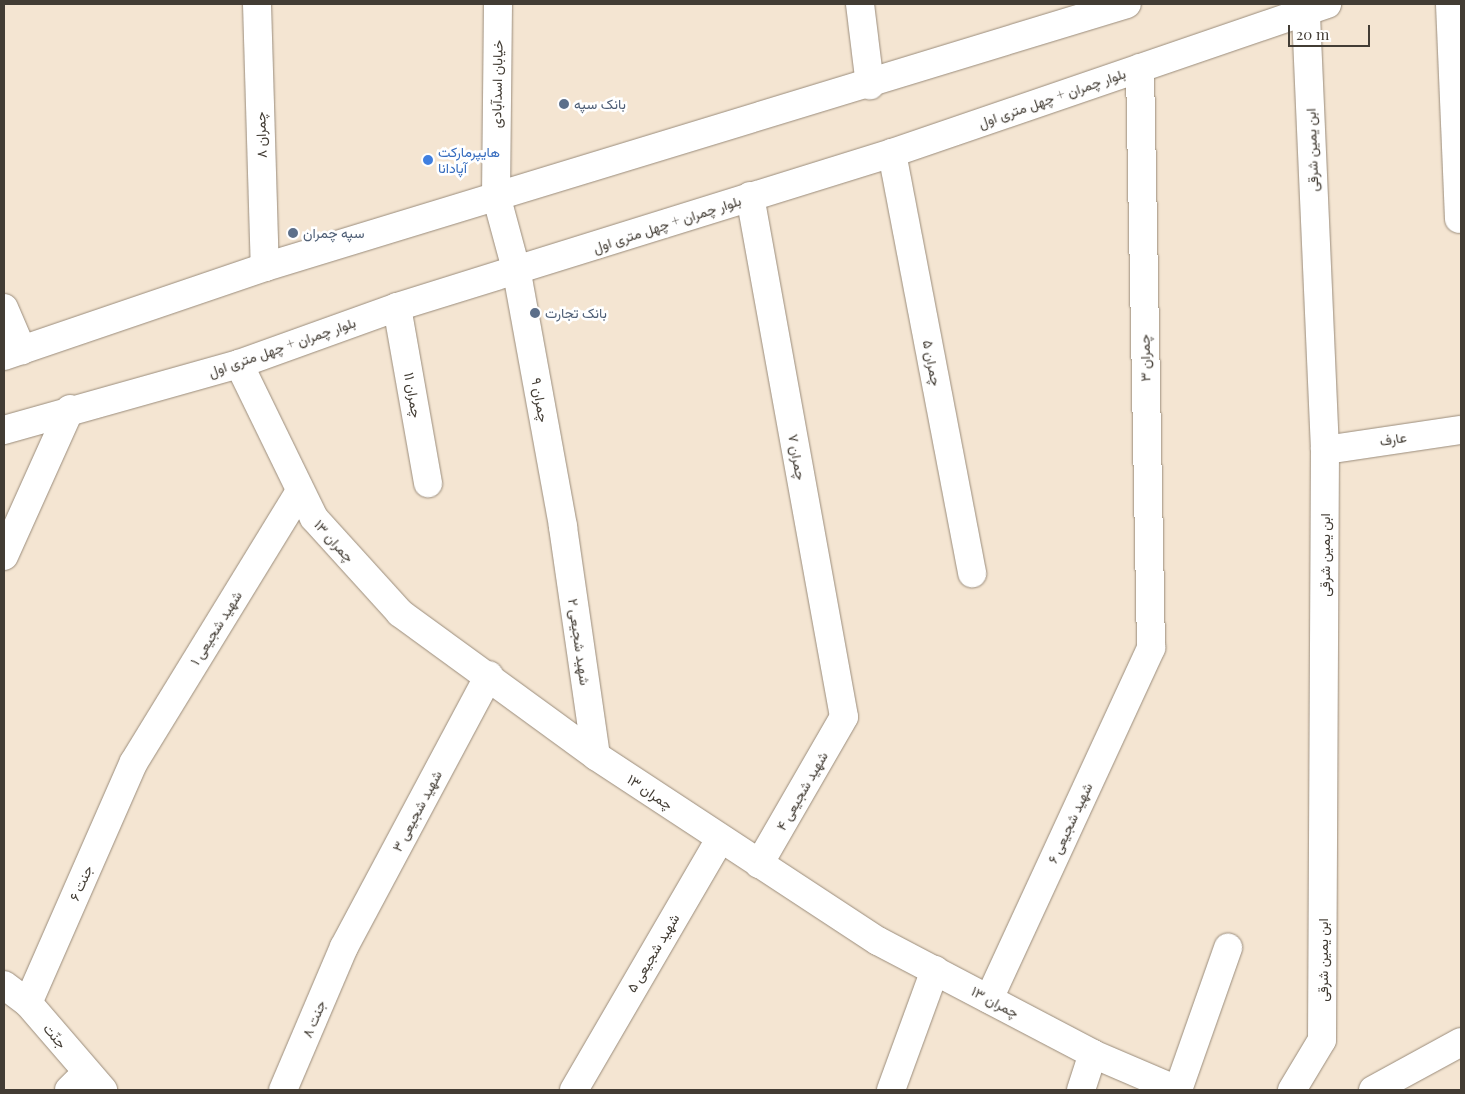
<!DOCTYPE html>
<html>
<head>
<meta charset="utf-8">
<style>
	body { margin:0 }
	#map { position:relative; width:1465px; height:1094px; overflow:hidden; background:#f4e5d2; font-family:"Playfair Display",Vazirmatn,serif }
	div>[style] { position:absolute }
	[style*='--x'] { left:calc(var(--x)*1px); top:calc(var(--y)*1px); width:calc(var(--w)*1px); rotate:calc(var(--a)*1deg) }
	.roads { filter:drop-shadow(0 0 1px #9a8c7b) drop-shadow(0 0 1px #9a8c7b) }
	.street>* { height:28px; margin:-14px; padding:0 14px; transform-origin:14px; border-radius:14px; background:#fff }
	.secondary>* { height:28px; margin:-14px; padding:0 14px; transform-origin:14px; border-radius:14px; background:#fff }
	.primary>* { height:28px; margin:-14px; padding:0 14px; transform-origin:14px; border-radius:14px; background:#fff }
	.dots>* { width:14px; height:14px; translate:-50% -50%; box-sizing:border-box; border:2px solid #fff; border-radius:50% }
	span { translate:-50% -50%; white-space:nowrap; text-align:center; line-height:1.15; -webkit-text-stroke:5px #fff; paint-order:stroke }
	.street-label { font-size:14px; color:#423c34 }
	.service-label { font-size:14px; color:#4e5e75 }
	.left { translate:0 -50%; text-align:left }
	.shop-label { font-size:14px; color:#366cbe }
	.frame { position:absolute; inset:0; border:5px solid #423c34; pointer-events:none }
	.scale { position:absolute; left:1288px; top:25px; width:82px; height:22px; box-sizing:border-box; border:2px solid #423c34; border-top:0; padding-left:6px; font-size:15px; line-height:18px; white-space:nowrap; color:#423c34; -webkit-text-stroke:4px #fff; paint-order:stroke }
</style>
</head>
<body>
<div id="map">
	<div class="roads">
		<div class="street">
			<i style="--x:257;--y:4;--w:263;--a:88.3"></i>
			<i style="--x:860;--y:4;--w:82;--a:83"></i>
			<i style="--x:1450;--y:4;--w:215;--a:87.6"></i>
			<i style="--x:892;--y:153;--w:428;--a:79.2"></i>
			<i style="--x:750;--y:196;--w:529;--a:79.77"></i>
			<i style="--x:844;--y:717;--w:170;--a:120"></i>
			<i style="--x:517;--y:273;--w:258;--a:79.7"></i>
			<i style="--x:563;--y:527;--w:231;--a:81.8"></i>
			<i style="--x:397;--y:307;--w:179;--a:80"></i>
			<i style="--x:4;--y:308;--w:46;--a:66.8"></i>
			<i style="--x:239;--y:364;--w:171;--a:64"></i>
			<i style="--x:314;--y:518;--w:128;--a:47.8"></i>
			<i style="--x:400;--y:613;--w:243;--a:36.1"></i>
			<i style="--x:596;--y:756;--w:337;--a:33.3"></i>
			<i style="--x:878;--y:941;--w:243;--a:27.7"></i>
			<i style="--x:1093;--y:1054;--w:91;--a:23.2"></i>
			<i style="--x:1325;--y:450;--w:137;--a:-8.4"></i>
			<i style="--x:4;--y:556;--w:161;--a:-65.8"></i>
			<i style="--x:4;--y:985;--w:30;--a:37"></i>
			<i style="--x:28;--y:1003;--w:115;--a:49.2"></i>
			<i style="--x:989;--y:999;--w:387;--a:-65.2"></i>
			<i style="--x:1151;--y:648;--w:580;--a:-91.09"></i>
			<i style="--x:28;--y:1003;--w:263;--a:-66.3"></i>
			<i style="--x:134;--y:762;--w:316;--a:-58.5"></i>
			<i style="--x:69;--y:1090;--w:24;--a:-45"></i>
			<i style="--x:283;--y:1090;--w:155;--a:-66.9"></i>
			<i style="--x:344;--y:947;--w:308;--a:-61.9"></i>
			<i style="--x:574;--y:1090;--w:290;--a:-59.8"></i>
			<i style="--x:891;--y:1090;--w:128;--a:-69.9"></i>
			<i style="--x:1081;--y:1090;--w:38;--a:-72"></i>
			<i style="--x:1178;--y:1090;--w:151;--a:-70.6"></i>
			<i style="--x:1292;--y:1090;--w:58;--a:-59"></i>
			<i style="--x:1322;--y:1040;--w:590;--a:-89.71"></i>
			<i style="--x:1325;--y:450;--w:439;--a:-92.5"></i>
			<i style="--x:1373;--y:1090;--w:100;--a:-28.6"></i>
		</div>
		<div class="secondary">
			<i style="--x:498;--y:4;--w:191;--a:90.6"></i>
			<i style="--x:496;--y:195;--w:81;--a:74.9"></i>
		</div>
		<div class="primary">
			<i style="--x:4;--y:356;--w:276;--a:-18.8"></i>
			<i style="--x:265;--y:267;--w:901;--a:-16.97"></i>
			<i style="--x:4;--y:430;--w:244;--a:-15.7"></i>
			<i style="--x:239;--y:364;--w:168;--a:-19.8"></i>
			<i style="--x:397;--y:307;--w:518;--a:-17.28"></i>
			<i style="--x:892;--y:153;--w:460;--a:-18.9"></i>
		</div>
	</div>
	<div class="dots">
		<i style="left:564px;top:104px;background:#5c6f8a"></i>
		<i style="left:428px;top:160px;background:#3f7fe0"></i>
		<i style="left:293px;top:233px;background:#5c6f8a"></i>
		<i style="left:535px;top:313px;background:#5c6f8a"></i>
	</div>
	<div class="street-label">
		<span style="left:497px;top:84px;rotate:-89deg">خیابان اسدآبادی</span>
		<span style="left:1052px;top:98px;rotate:-19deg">بلوار چمران + چهل متری اول</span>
		<span style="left:261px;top:135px;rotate:-92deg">چمران ۸</span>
		<span style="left:1312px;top:150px;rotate:-92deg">ابن یمین شرقی</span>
		<span style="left:667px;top:224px;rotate:-18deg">بلوار چمران + چهل متری اول</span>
		<span style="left:282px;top:347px;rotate:-19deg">بلوار چمران + چهل متری اول</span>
		<span style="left:1145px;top:358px;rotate:-91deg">چمران ۳</span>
		<span style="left:932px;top:363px;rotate:79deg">چمران ۵</span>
		<span style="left:413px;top:395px;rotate:80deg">چمران ۱۱</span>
		<span style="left:540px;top:400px;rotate:80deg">چمران ۹</span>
		<span style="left:1393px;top:439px;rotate:-9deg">عارف</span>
		<span style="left:797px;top:457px;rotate:80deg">چمران ۷</span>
		<span style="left:334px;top:541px;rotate:48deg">چمران ۱۳</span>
		<span style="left:1325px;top:555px;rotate:-90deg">ابن یمین شرقی</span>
		<span style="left:216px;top:628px;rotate:-58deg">شهید شجیعی ۱</span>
		<span style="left:579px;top:642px;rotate:82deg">شهید شجیعی ۲</span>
		<span style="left:802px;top:791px;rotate:-60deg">شهید شجیعی ۴</span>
		<span style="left:650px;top:792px;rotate:34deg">چمران ۱۳</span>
		<span style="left:417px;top:811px;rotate:-62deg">شهید شجیعی ۳</span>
		<span style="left:1070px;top:823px;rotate:-65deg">شهید شجیعی ۶</span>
		<span style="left:81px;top:883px;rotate:-66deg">جنت ۶</span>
		<span style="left:653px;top:953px;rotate:-59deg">شهید شجیعی ۵</span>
		<span style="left:1323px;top:960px;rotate:-90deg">ابن یمین شرقی</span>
		<span style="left:995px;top:1002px;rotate:28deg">چمران ۱۳</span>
		<span style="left:314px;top:1019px;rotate:-67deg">جنت ۸</span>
		<span style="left:55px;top:1036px;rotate:50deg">جنّت</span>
	</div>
	<div class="service-label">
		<span class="left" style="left:574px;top:104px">بانک سپه</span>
		<span class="left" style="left:303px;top:233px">سپه چمران</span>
		<span class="left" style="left:545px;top:313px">بانک تجارت</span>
	</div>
	<div class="shop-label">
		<span class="left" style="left:438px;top:160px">هایپرمارکت<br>آپادانا</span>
	</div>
	<div class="frame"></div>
	<div class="scale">20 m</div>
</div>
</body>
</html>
